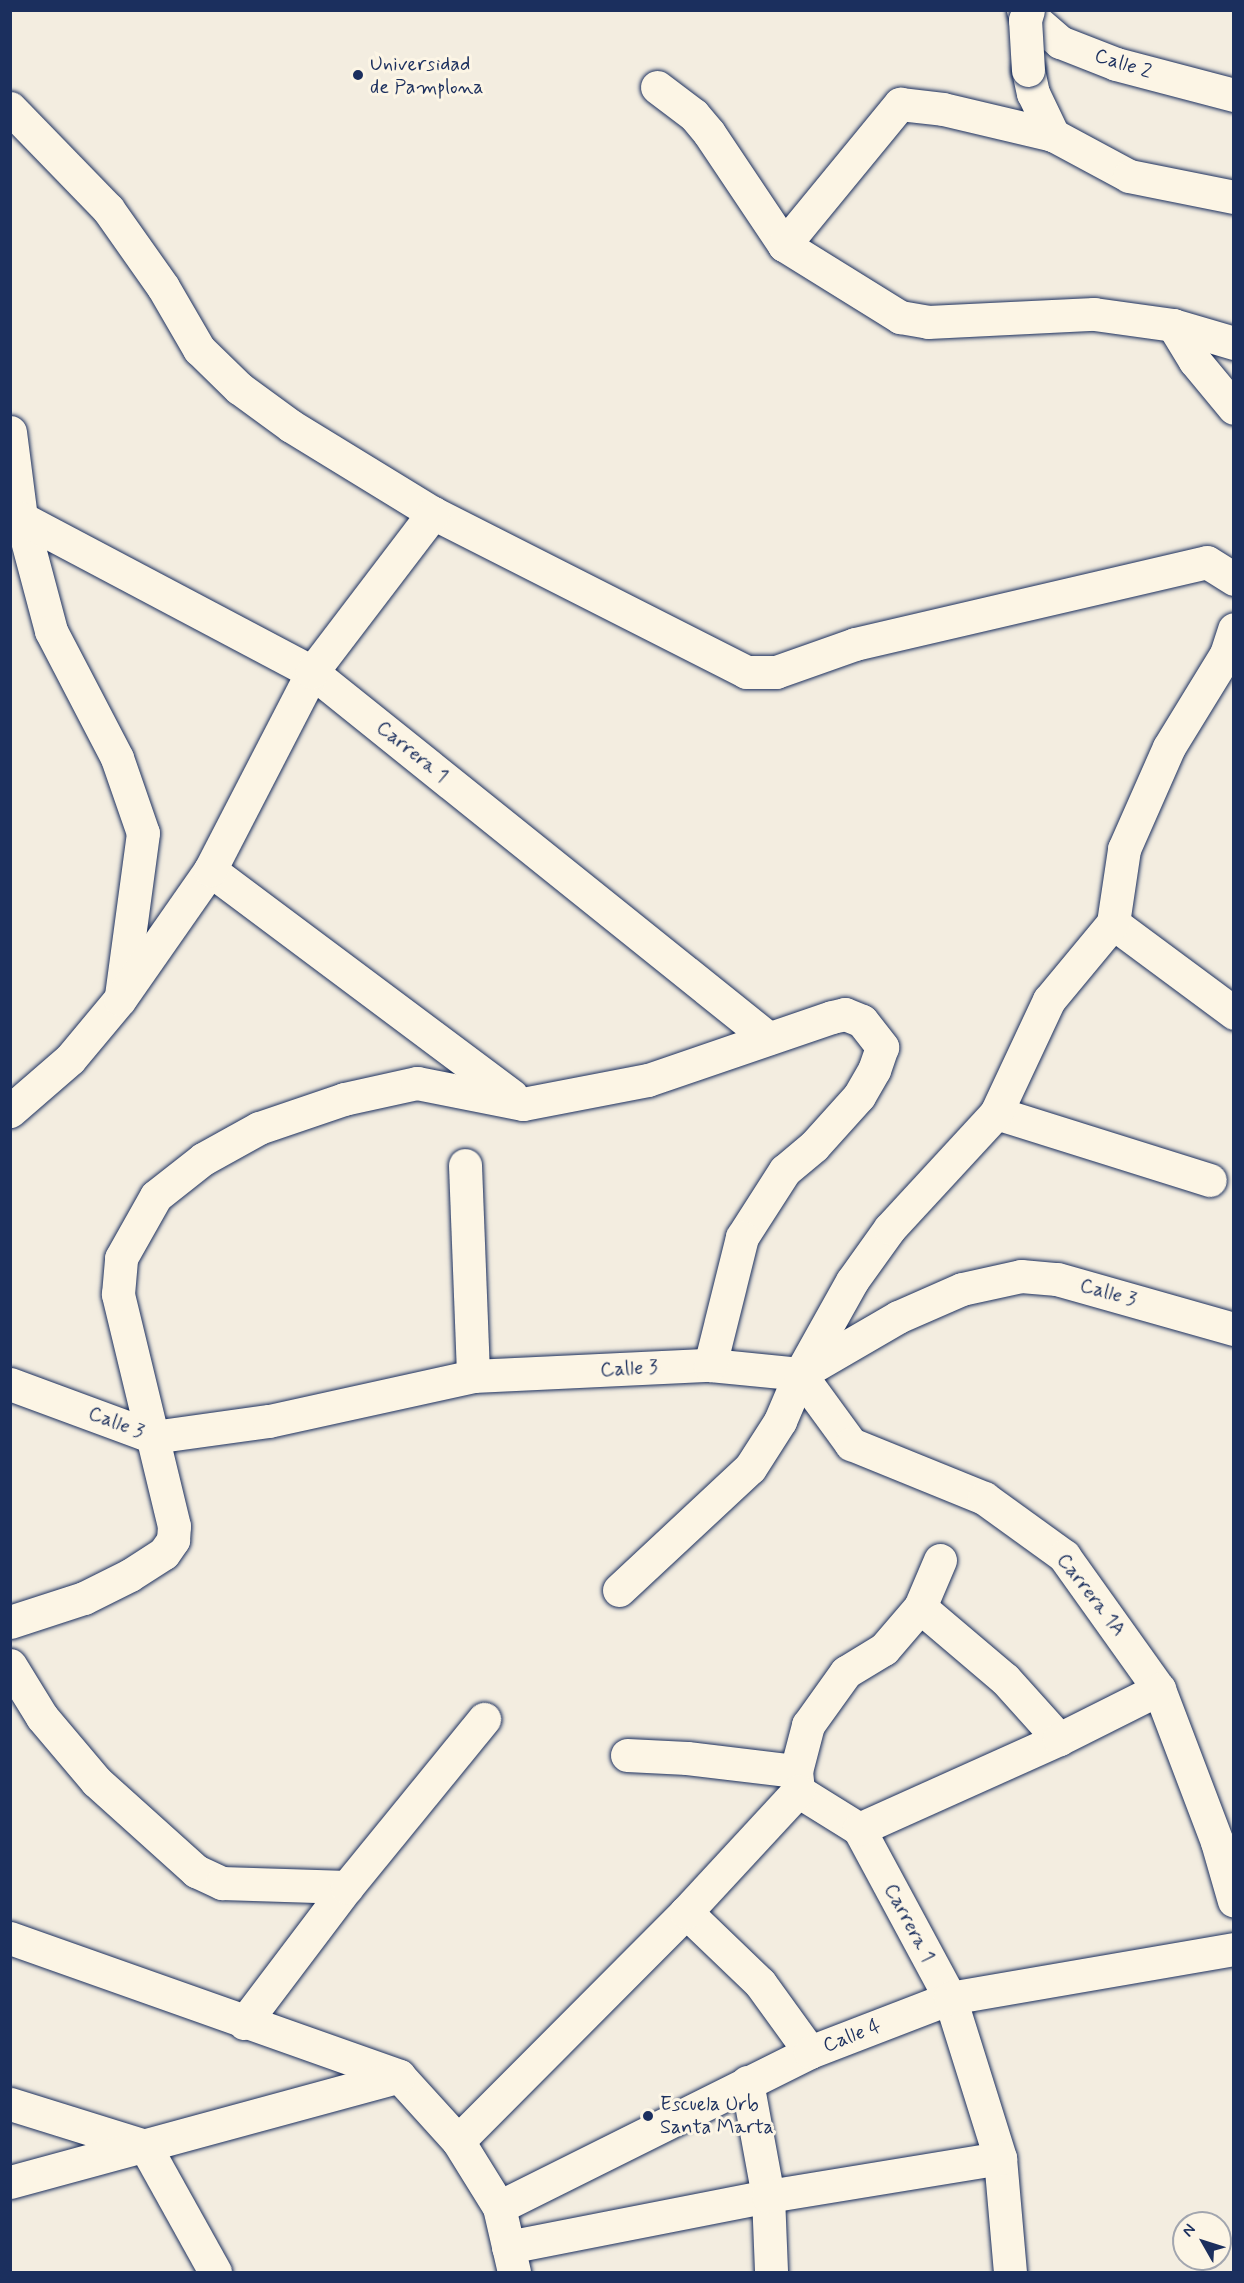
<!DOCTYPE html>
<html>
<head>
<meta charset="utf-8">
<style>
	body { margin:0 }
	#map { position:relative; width:1244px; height:2283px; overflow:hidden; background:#f3ede0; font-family:Mynerve,sans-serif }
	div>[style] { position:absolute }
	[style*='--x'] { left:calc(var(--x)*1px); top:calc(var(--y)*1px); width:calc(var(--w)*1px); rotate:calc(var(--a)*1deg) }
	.roads { filter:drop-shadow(0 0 2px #1b2f5e) drop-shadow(0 0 2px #1b2f5e) }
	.minor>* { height:33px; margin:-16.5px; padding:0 16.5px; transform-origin:16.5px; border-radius:16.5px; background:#fcf5e5 }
	.major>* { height:33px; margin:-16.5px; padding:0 16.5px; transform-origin:16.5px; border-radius:16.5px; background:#fcf5e5 }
	.bridges { filter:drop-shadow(0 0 2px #1b2f5e) drop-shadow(0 0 2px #1b2f5e) }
	.major-bridge>* { height:33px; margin:-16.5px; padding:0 16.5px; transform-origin:16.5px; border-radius:16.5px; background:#fcf5e5 }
	.dots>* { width:16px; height:16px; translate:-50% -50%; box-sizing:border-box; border:3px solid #fcf5e5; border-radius:50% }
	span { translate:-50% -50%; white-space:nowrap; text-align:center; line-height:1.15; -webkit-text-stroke:6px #fcf5e5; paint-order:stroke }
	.poi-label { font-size:20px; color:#1b2f5e }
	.left { translate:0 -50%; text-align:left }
	.street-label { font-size:20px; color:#1b2f5e }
	.frame { position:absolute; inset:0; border:12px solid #1b2f5e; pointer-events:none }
	.north { position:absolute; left:1172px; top:2211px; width:60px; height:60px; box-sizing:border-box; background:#fcf5e5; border:2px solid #a2a6af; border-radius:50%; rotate:309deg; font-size:16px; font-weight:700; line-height:24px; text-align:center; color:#1b2f5e }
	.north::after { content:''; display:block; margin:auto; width:21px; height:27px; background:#1b2f5e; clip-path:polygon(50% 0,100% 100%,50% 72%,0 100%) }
</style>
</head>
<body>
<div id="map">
	<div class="roads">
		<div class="minor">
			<i style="--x:1023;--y:10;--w:49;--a:40.9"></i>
			<i style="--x:1060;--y:42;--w:60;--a:21.4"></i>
			<i style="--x:1116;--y:64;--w:122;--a:14.7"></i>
			<i style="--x:657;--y:87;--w:46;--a:37.1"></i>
			<i style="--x:694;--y:115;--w:23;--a:50"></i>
			<i style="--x:709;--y:133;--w:135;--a:56.2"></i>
			<i style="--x:784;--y:245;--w:137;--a:31.8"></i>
			<i style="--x:900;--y:317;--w:28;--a:10"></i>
			<i style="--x:928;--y:322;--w:166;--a:-2.8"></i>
			<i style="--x:1094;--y:314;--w:80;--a:7.9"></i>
			<i style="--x:1173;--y:325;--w:42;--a:58.6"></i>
			<i style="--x:1195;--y:361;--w:61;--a:50.3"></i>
			<i style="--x:10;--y:108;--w:141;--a:45.9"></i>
			<i style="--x:108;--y:209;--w:95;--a:54.8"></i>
			<i style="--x:163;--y:287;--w:72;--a:59.9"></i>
			<i style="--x:199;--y:349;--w:56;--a:44.3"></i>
			<i style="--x:239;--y:388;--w:64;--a:36.2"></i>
			<i style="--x:291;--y:426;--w:167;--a:31.5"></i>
			<i style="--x:433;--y:513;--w:351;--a:26.9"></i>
			<i style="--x:746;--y:672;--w:30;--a:0"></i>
			<i style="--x:776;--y:672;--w:84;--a:-19.5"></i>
			<i style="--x:855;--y:644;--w:361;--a:-13.1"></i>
			<i style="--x:1207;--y:562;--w:32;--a:32"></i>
			<i style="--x:784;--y:245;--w:183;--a:-50.6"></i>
			<i style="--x:900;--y:104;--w:43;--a:6.6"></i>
			<i style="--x:943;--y:109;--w:113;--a:13.3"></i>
			<i style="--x:1173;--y:325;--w:64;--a:16.4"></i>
			<i style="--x:10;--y:432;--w:87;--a:82.7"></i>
			<i style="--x:21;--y:518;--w:117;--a:75.1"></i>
			<i style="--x:51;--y:631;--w:143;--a:62.5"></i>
			<i style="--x:117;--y:758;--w:79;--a:70.9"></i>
			<i style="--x:143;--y:833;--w:163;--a:97.7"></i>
			<i style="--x:21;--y:518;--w:329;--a:27.9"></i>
			<i style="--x:312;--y:672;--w:585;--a:38.75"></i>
			<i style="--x:210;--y:870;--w:377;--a:36.8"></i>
			<i style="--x:1113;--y:923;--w:151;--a:36.6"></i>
			<i style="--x:10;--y:1111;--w:79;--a:-40.9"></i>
			<i style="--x:70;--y:1059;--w:78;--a:-50.2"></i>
			<i style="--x:120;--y:999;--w:157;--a:-55.1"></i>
			<i style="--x:210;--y:870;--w:223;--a:-62.7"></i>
			<i style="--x:312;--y:672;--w:200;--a:-52.7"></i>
			<i style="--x:996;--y:1113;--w:224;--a:17.4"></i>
			<i style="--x:465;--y:1165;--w:211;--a:87.8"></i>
			<i style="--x:800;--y:1374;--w:87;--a:53.9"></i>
			<i style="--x:851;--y:1444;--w:144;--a:22.1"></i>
			<i style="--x:984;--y:1498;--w:99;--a:35.9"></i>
			<i style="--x:1064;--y:1556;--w:163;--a:54.5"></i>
			<i style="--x:1159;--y:1689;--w:164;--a:69.2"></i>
			<i style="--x:1217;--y:1842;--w:61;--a:73.9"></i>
			<i style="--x:10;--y:1384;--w:153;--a:20.3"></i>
			<i style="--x:153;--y:1437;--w:117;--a:-7.9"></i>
			<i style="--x:269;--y:1421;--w:209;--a:-12.4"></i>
			<i style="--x:473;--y:1376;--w:237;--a:-2.7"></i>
			<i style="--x:710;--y:1365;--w:90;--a:5.7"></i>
			<i style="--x:800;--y:1374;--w:113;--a:-30.2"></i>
			<i style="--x:898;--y:1317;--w:70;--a:-23.6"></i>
			<i style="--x:962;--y:1289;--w:60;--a:-12.4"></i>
			<i style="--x:1021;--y:1276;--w:36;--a:5"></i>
			<i style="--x:1057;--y:1279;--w:184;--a:15.8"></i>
			<i style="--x:619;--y:1590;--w:179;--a:-43"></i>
			<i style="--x:750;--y:1468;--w:56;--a:-57.4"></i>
			<i style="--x:780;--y:1421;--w:51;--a:-66.9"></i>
			<i style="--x:800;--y:1374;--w:107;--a:-60.8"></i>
			<i style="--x:852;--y:1281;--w:65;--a:-54.4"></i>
			<i style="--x:890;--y:1228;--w:156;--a:-47.3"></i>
			<i style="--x:996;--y:1113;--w:125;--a:-64.9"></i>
			<i style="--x:1049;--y:1000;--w:100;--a:-50.3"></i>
			<i style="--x:1113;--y:923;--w:75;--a:-81.5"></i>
			<i style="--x:1124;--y:849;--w:111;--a:-66.2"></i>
			<i style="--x:1169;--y:747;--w:109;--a:-58.5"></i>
			<i style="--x:1226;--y:654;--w:26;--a:-72"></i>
			<i style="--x:920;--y:1607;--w:111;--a:40.3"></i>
			<i style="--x:1005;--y:1679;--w:81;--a:48"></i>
			<i style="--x:10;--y:1622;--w:78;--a:-18"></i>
			<i style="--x:84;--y:1598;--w:51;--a:-26.6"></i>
			<i style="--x:130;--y:1575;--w:40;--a:-32.9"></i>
			<i style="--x:164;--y:1553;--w:16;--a:-55"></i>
			<i style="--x:173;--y:1540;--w:14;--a:-86"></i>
			<i style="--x:174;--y:1526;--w:239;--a:-103.6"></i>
			<i style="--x:118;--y:1294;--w:36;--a:-85"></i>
			<i style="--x:121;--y:1258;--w:71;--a:-60.6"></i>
			<i style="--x:156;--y:1196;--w:60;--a:-38.2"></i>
			<i style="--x:203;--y:1159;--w:64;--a:-29"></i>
			<i style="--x:259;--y:1128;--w:90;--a:-18.8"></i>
			<i style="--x:344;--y:1099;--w:75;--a:-12.4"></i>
			<i style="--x:417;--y:1083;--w:108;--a:11.2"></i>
			<i style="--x:523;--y:1104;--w:127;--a:-10.9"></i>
			<i style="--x:648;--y:1080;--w:194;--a:-18.9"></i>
			<i style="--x:832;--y:1017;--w:13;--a:-13"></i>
			<i style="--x:845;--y:1014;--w:18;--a:22"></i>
			<i style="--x:862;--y:1021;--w:33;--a:52"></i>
			<i style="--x:882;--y:1047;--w:24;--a:109"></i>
			<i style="--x:874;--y:1070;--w:30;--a:120"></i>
			<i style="--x:859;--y:1096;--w:67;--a:132"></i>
			<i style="--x:814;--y:1146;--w:38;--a:140"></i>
			<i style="--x:785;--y:1170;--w:80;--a:122.7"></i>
			<i style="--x:742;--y:1237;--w:132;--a:104"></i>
			<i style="--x:10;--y:1665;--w:61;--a:58.4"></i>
			<i style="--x:42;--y:1717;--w:84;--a:49.8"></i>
			<i style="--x:96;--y:1781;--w:135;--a:42"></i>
			<i style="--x:196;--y:1871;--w:29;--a:25"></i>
			<i style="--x:222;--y:1883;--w:125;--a:1.8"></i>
			<i style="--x:627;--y:1755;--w:60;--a:2.9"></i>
			<i style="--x:687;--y:1758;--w:110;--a:6.8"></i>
			<i style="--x:796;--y:1771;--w:20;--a:84"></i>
			<i style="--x:798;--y:1791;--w:72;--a:31.9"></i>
			<i style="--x:859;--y:1829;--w:192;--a:61.7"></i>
			<i style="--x:950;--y:1998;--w:168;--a:72.6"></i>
			<i style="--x:1000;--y:2158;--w:114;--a:85"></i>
			<i style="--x:796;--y:1771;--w:48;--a:-75.4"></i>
			<i style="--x:808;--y:1725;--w:65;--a:-54.4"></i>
			<i style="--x:846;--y:1672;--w:44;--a:-31.2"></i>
			<i style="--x:884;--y:1649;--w:55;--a:-49.4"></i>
			<i style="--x:920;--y:1607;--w:51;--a:-66.9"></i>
			<i style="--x:859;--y:1829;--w:219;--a:-24.2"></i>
			<i style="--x:1059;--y:1739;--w:112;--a:-26.6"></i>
			<i style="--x:686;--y:1912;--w:103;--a:43.8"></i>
			<i style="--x:760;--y:1983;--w:85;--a:54.1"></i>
			<i style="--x:10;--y:1938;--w:413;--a:19.5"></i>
			<i style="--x:399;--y:2076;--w:88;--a:47.8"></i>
			<i style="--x:458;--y:2141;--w:78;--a:58.2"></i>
			<i style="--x:499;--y:2207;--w:67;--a:77"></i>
			<i style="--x:244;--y:2023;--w:171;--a:-52.9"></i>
			<i style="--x:347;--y:1887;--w:217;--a:-50.8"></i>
			<i style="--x:747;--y:2082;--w:116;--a:79.6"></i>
			<i style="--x:768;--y:2196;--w:76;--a:87.7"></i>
			<i style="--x:10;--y:2104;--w:141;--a:17.3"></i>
			<i style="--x:145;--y:2146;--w:144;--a:60.9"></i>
			<i style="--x:458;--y:2141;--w:323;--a:-45.1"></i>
			<i style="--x:686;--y:1912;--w:165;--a:-47.2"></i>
			<i style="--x:10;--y:2182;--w:403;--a:-15.2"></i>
			<i style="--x:499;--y:2207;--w:347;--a:-26.5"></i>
			<i style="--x:810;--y:2052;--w:150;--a:-21.1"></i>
			<i style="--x:950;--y:1998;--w:288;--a:-9.8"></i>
			<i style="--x:508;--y:2247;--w:265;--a:-11.1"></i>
			<i style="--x:768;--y:2196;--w:235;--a:-9.3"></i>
		</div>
		<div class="major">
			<i style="--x:1028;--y:70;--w:24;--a:78"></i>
			<i style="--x:1033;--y:93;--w:47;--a:64.5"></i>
			<i style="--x:1053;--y:135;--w:86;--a:28.3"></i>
			<i style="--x:1129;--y:176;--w:107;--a:11.3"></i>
		</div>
	</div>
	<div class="bridges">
		<div class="major-bridge">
			<i style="--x:1028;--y:70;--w:50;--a:-93.4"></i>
			<i style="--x:1025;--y:20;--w:10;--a:-73"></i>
		</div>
	</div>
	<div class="dots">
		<i style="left:358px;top:75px;background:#1b2f5e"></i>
		<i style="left:648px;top:2116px;background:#1b2f5e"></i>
	</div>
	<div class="poi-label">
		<span class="left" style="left:370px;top:76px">Universidad<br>de Pamplona</span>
		<span class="left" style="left:660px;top:2116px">Escuela Urb<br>Santa Marta</span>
	</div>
	<div class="street-label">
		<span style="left:1123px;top:64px;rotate:18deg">Calle 2</span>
		<span style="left:412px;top:752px;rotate:39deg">Carrera 1</span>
		<span style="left:1108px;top:1293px;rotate:16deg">Calle 3</span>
		<span style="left:629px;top:1369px;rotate:-3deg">Calle 3</span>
		<span style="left:116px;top:1423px;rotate:21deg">Calle 3</span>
		<span style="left:1091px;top:1595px;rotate:52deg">Carrera 1A</span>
		<span style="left:909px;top:1923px;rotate:62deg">Carrera 1</span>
		<span style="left:852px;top:2036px;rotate:-21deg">Calle 4</span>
	</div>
	<div class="frame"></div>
	<div class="north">N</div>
</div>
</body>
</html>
